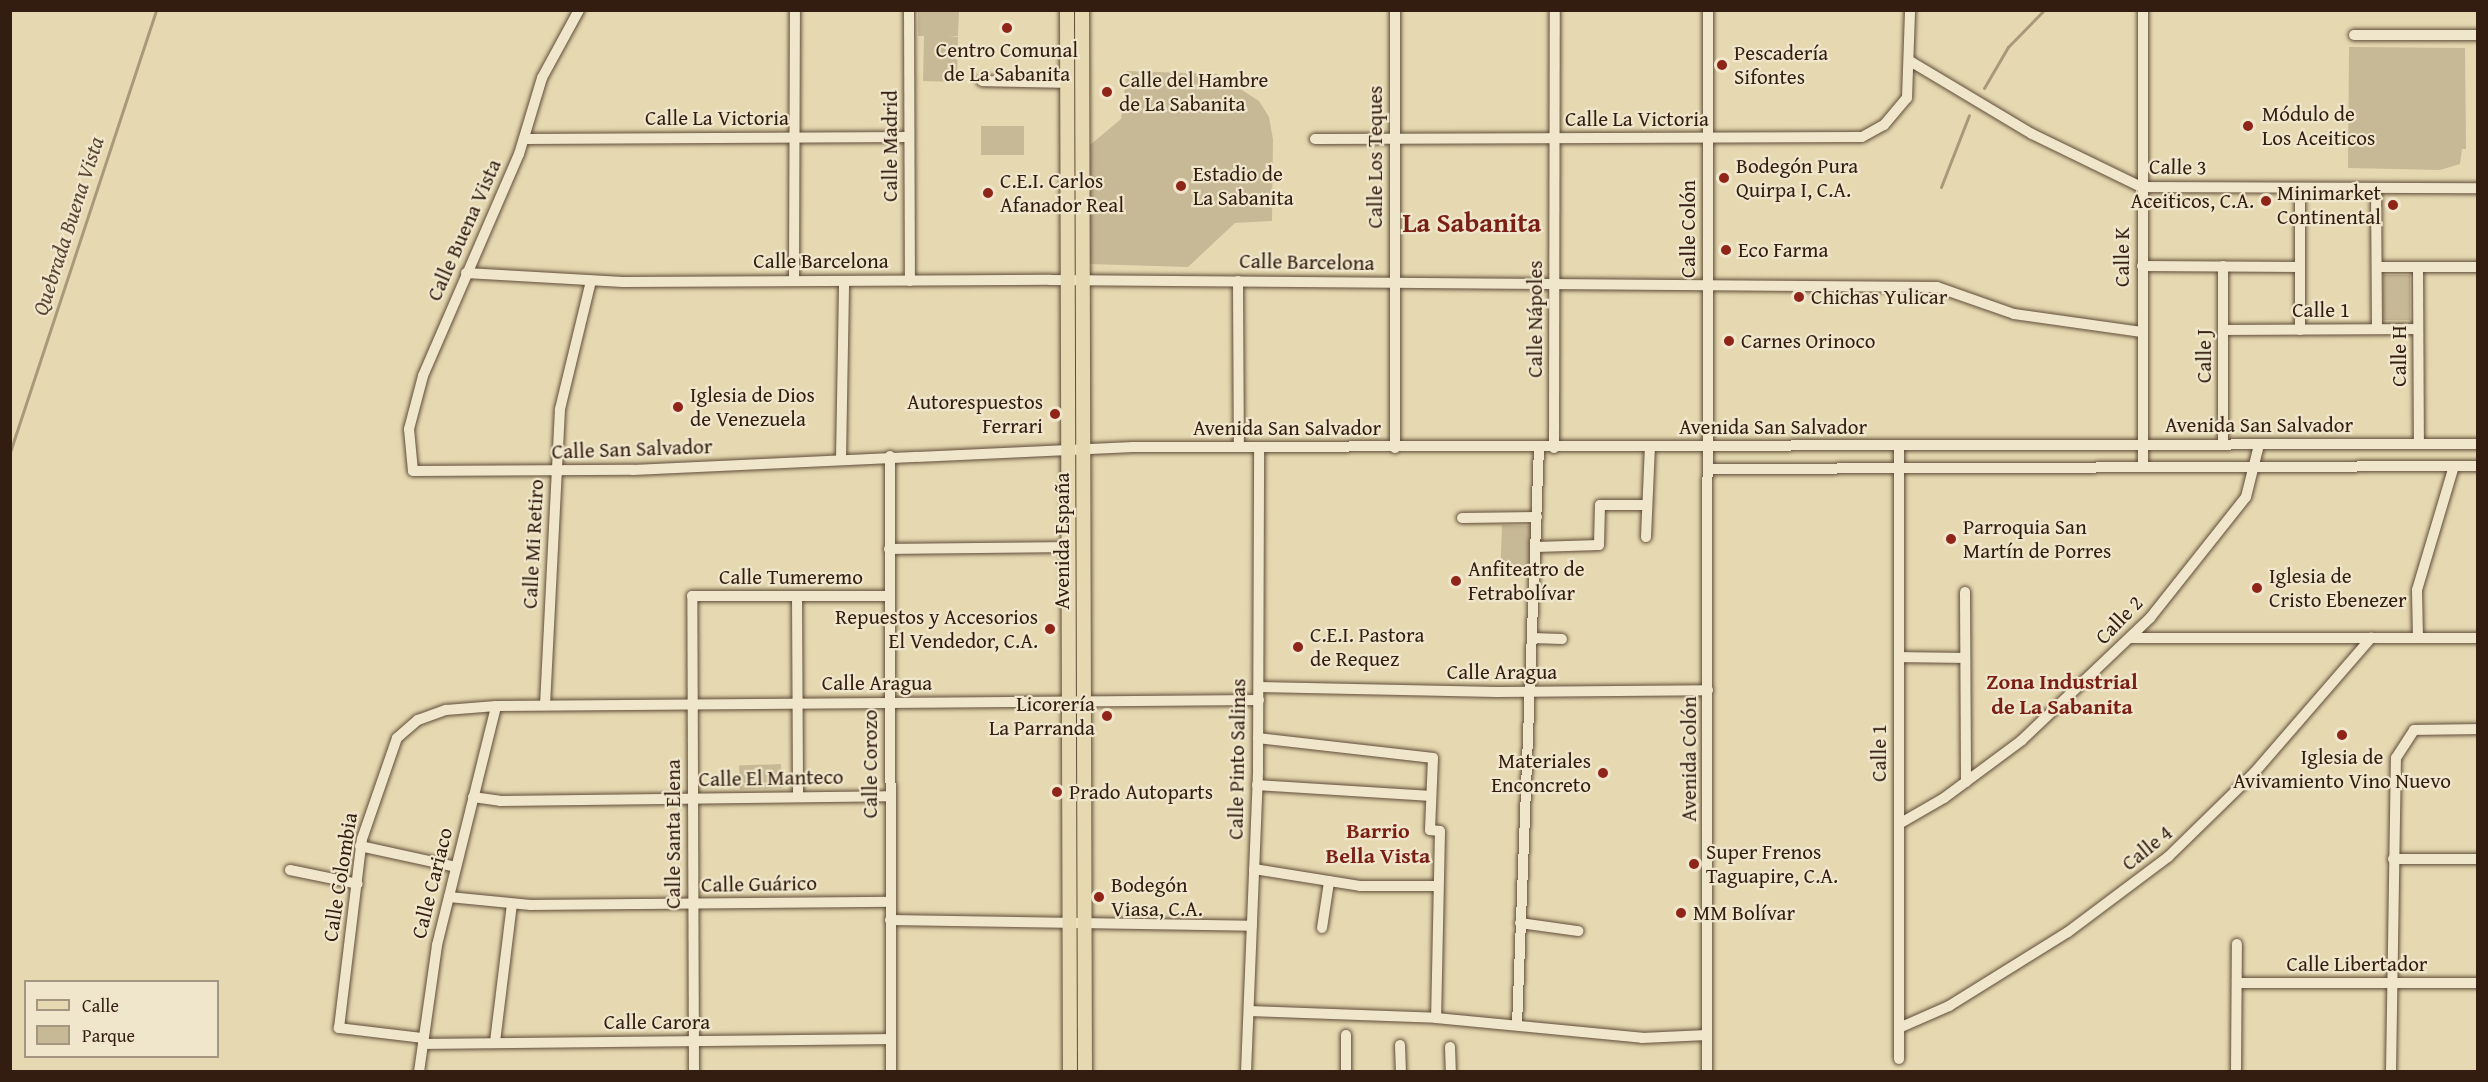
<!DOCTYPE html>
<html>
<head>
<meta charset="utf-8">
<style>
	body { margin:0 }
	#map { position:relative; width:2488px; height:1082px; overflow:hidden; background:#e6d9b1; font-family:"Gentium Book Plus",serif }
	div>[style] { position:absolute }
	[style*='--x'] { left:calc(var(--x)*1px); top:calc(var(--y)*1px); width:calc(var(--w)*1px); rotate:calc(var(--a)*1deg) }
	.green>* { inset:0; background:#c8b996; transform-origin:0 0 }
	.stream>* { height:3px; margin:-1.5px; padding:0 1.5px; transform-origin:1.5px; border-radius:1.5px; background:#a9997a }
	.roads { filter:drop-shadow(0 0 2px #604c38) drop-shadow(0 0 2px #604c38) }
	.minor>* { height:10px; margin:-5px; padding:0 5px; transform-origin:5px; border-radius:5px; background:#efe6cc }
	.major>* { height:14px; margin:-7px; padding:0 7px; transform-origin:7px; border-radius:7px; background:#e6d9b1 }
	.dots>* { width:16px; height:16px; translate:-50% -50%; box-sizing:border-box; border:3px solid #efe6cc; border-radius:50% }
	span { translate:-50% -50%; white-space:nowrap; text-align:center; line-height:1.15; -webkit-text-stroke:4.5px #efe6cc; paint-order:stroke }
	.poi-label { font-size:21px; color:#331d10 }
	.left { translate:0 -50%; text-align:left }
	.right { translate:-100% -50%; text-align:right }
	.street-label { font-size:21px; color:#331d10 }
	.water-label { font-size:22px; color:#5c4835; font-style:italic }
	.neighbourhood-label { font-size:22px; color:#7a1f14; font-weight:700 }
	.district-label { font-size:27px; color:#7a1f14; font-weight:700 }
	.frame { position:absolute; inset:0; border:12px solid #331d10; pointer-events:none }
	.legend { position:absolute; left:24px; top:980px; width:195px; height:78px; box-sizing:border-box; background:#efe6cc; border:2px solid #a49681; margin:0; padding:8px 10px; list-style:none; font-size:18px; color:#331d10 }
	.legend li { display:flex; align-items:center; gap:12px; height:30px }
	.legend b { width:30px; border:2px solid #a49681 }
</style>
</head>
<body>
<div id="map">
	<div class="green">
		<i style="clip-path:polygon(918px 11px,959px 11px,958px 36px,949px 37px,958px 37px,957px 82px,923px 81px,924px 36px,918px 36px)"></i>
		<i style="clip-path:polygon(1073px 11px,1077px 11px,1075px 269px,1074px 268px)"></i>
		<i style="clip-path:polygon(2349px 47px,2465px 48px,2466px 149px,2462px 149px,2460px 164px,2440px 170px,2348px 168px)"></i>
		<i style="clip-path:polygon(1127px 71px,1217px 74px,1259px 101px,1269px 117px,1273px 139px,1272px 221px,1235px 223px,1188px 267px,1089px 264px,1090px 145px,1121px 119px)"></i>
		<i style="left:981px;top:126px;width:43px;height:29px"></i>
		<i style="left:2383px;top:275px;width:27px;height:45px"></i>
		<i style="left:1502px;top:525px;width:29px;height:48px;rotate:2deg"></i>
		<i style="left:781px;top:764px;width:24px;height:42px;rotate:88deg"></i>
	</div>
	<div class="stream">
		<i style="--x:1984;--y:88;--w:48;--a:-59.7"></i>
		<i style="--x:2008;--y:47;--w:52;--a:-45.8"></i>
		<i style="--x:1941;--y:187;--w:77;--a:-68.7"></i>
		<i style="--x:10;--y:452;--w:465;--a:-71.7"></i>
	</div>
	<div class="roads">
		<div class="minor">
			<i style="--x:579;--y:10;--w:77;--a:118.6"></i>
			<i style="--x:542;--y:78;--w:79;--a:106.8"></i>
			<i style="--x:519;--y:154;--w:242;--a:113.4"></i>
			<i style="--x:423;--y:376;--w:55;--a:104.8"></i>
			<i style="--x:409;--y:429;--w:42;--a:84.6"></i>
			<i style="--x:413;--y:471;--w:220;--a:-0.3"></i>
			<i style="--x:633;--y:470;--w:501;--a:-2.63"></i>
			<i style="--x:1133;--y:447;--w:1345;--a:-0.13"></i>
			<i style="--x:909;--y:10;--w:271;--a:89.8"></i>
			<i style="--x:2354;--y:35;--w:124;--a:0"></i>
			<i style="--x:1910;--y:61;--w:142;--a:30.9"></i>
			<i style="--x:2032;--y:134;--w:121;--a:25.9"></i>
			<i style="--x:2141;--y:187;--w:337;--a:0.2"></i>
			<i style="--x:982;--y:81;--w:85;--a:1.3"></i>
			<i style="--x:524;--y:139;--w:385;--a:-0.3"></i>
			<i style="--x:1315;--y:139;--w:547;--a:-0.21"></i>
			<i style="--x:1862;--y:137;--w:25;--a:-29"></i>
			<i style="--x:1884;--y:125;--w:35;--a:-50"></i>
			<i style="--x:1907;--y:98;--w:88;--a:-88"></i>
			<i style="--x:2300;--y:188;--w:142;--a:90"></i>
			<i style="--x:2376;--y:188;--w:141;--a:89.6"></i>
			<i style="--x:2142;--y:266;--w:158;--a:0.4"></i>
			<i style="--x:2223;--y:266;--w:179;--a:90"></i>
			<i style="--x:2377;--y:267;--w:101;--a:0"></i>
			<i style="--x:2418;--y:267;--w:177;--a:89.7"></i>
			<i style="--x:466;--y:273;--w:157;--a:3.3"></i>
			<i style="--x:623;--y:282;--w:427;--a:-0.3"></i>
			<i style="--x:1050;--y:280;--w:887;--a:0.45"></i>
			<i style="--x:1937;--y:287;--w:82;--a:19.3"></i>
			<i style="--x:2014;--y:314;--w:129;--a:8"></i>
			<i style="--x:794;--y:281;--w:271;--a:-89.8"></i>
			<i style="--x:1238;--y:281;--w:166;--a:89.7"></i>
			<i style="--x:2223;--y:330;--w:195;--a:-0.3"></i>
			<i style="--x:1899;--y:446;--w:613;--a:90"></i>
			<i style="--x:1395;--y:448;--w:438;--a:-90"></i>
			<i style="--x:1554;--y:448;--w:438;--a:-89.9"></i>
			<i style="--x:890;--y:456;--w:616;--a:89.91"></i>
			<i style="--x:841;--y:459;--w:178;--a:-89"></i>
			<i style="--x:2143;--y:467;--w:457;--a:-90"></i>
			<i style="--x:1708;--y:469;--w:770;--a:-0.22"></i>
			<i style="--x:1462;--y:518;--w:75;--a:-0.8"></i>
			<i style="--x:1646;--y:537;--w:90;--a:-87.5"></i>
			<i style="--x:1536;--y:547;--w:63;--a:-1.8"></i>
			<i style="--x:1599;--y:545;--w:40;--a:-88.6"></i>
			<i style="--x:1600;--y:505;--w:47;--a:0"></i>
			<i style="--x:889;--y:549;--w:179;--a:-0.6"></i>
			<i style="--x:1965;--y:592;--w:190;--a:89.7"></i>
			<i style="--x:797;--y:596;--w:201;--a:89.7"></i>
			<i style="--x:1532;--y:638;--w:30;--a:2"></i>
			<i style="--x:2130;--y:638;--w:348;--a:0"></i>
			<i style="--x:2418;--y:638;--w:48;--a:-91.2"></i>
			<i style="--x:2417;--y:590;--w:129;--a:-73.4"></i>
			<i style="--x:1899;--y:657;--w:65;--a:0.9"></i>
			<i style="--x:1259;--y:687;--w:238;--a:1.2"></i>
			<i style="--x:1497;--y:692;--w:211;--a:-0.5"></i>
			<i style="--x:545;--y:705;--w:296;--a:-87.1"></i>
			<i style="--x:560;--y:409;--w:132;--a:-76.4"></i>
			<i style="--x:1258;--y:738;--w:176;--a:6.5"></i>
			<i style="--x:1433;--y:758;--w:72;--a:92.4"></i>
			<i style="--x:1430;--y:830;--w:10;--a:6"></i>
			<i style="--x:1440;--y:831;--w:187;--a:91.2"></i>
			<i style="--x:1257;--y:785;--w:174;--a:3.6"></i>
			<i style="--x:473;--y:797;--w:27;--a:8"></i>
			<i style="--x:500;--y:801;--w:390;--a:-0.7"></i>
			<i style="--x:1899;--y:824;--w:52;--a:-30"></i>
			<i style="--x:1944;--y:798;--w:97;--a:-36.6"></i>
			<i style="--x:2022;--y:740;--w:177;--a:-43.6"></i>
			<i style="--x:2150;--y:618;--w:154;--a:-51.6"></i>
			<i style="--x:2246;--y:497;--w:54;--a:-76"></i>
			<i style="--x:360;--y:846;--w:98;--a:12.3"></i>
			<i style="--x:2393;--y:859;--w:85;--a:0"></i>
			<i style="--x:1254;--y:869;--w:107;--a:9.1"></i>
			<i style="--x:1360;--y:886;--w:78;--a:0"></i>
			<i style="--x:290;--y:870;--w:69;--a:11.6"></i>
			<i style="--x:449;--y:897;--w:82;--a:5.6"></i>
			<i style="--x:531;--y:905;--w:359;--a:-0.5"></i>
			<i style="--x:890;--y:920;--w:362;--a:0.9"></i>
			<i style="--x:1520;--y:923;--w:59;--a:7.9"></i>
			<i style="--x:1322;--y:928;--w:47;--a:-81.3"></i>
			<i style="--x:2237;--y:983;--w:241;--a:0"></i>
			<i style="--x:1249;--y:1011;--w:187;--a:2.1"></i>
			<i style="--x:1436;--y:1018;--w:207;--a:5.5"></i>
			<i style="--x:1642;--y:1038;--w:65;--a:-2.6"></i>
			<i style="--x:1517;--y:1025;--w:577;--a:-87.82"></i>
			<i style="--x:1899;--y:1028;--w:55;--a:-23.7"></i>
			<i style="--x:1949;--y:1006;--w:140;--a:-31.9"></i>
			<i style="--x:2068;--y:932;--w:125;--a:-36.9"></i>
			<i style="--x:2168;--y:857;--w:120;--a:-44.3"></i>
			<i style="--x:2254;--y:773;--w:179;--a:-49.1"></i>
			<i style="--x:1346;--y:1035;--w:37;--a:90"></i>
			<i style="--x:423;--y:1038;--w:85;--a:-173.2"></i>
			<i style="--x:339;--y:1028;--w:190;--a:-83.1"></i>
			<i style="--x:362;--y:839;--w:107;--a:-70.9"></i>
			<i style="--x:397;--y:738;--w:28;--a:-41"></i>
			<i style="--x:418;--y:720;--w:30;--a:-20"></i>
			<i style="--x:446;--y:710;--w:50;--a:-4.6"></i>
			<i style="--x:496;--y:706;--w:763;--a:-0.45"></i>
			<i style="--x:495;--y:1042;--w:139;--a:-83"></i>
			<i style="--x:423;--y:1044;--w:468;--a:-0.6"></i>
			<i style="--x:1400;--y:1045;--w:27;--a:88"></i>
			<i style="--x:1450;--y:1047;--w:25;--a:88"></i>
			<i style="--x:419;--y:1072;--w:128;--a:-81.9"></i>
			<i style="--x:437;--y:945;--w:246;--a:-76.1"></i>
			<i style="--x:694;--y:1072;--w:476;--a:-90.2"></i>
			<i style="--x:692;--y:596;--w:197;--a:0"></i>
			<i style="--x:1246;--y:1072;--w:303;--a:-87.7"></i>
			<i style="--x:1258;--y:769;--w:322;--a:-89.8"></i>
			<i style="--x:1707;--y:1072;--w:1062;--a:-89.95"></i>
			<i style="--x:2236;--y:1072;--w:128;--a:-89.6"></i>
			<i style="--x:2391;--y:1072;--w:314;--a:-89.1"></i>
			<i style="--x:2396;--y:758;--w:33;--a:-57"></i>
			<i style="--x:2414;--y:730;--w:64;--a:-0.9"></i>
		</div>
		<div class="major">
			<i style="--x:1067;--y:10;--w:1062;--a:89.84"></i>
			<i style="--x:1082;--y:10;--w:1062;--a:89.84"></i>
		</div>
	</div>
	<div class="dots">
		<i style="left:1007px;top:28px;background:#8f2418"></i>
		<i style="left:1722px;top:65px;background:#8f2418"></i>
		<i style="left:1107px;top:92px;background:#8f2418"></i>
		<i style="left:2248px;top:126px;background:#8f2418"></i>
		<i style="left:1724px;top:178px;background:#8f2418"></i>
		<i style="left:1181px;top:186px;background:#8f2418"></i>
		<i style="left:988px;top:193px;background:#8f2418"></i>
		<i style="left:2266px;top:201px;background:#8f2418"></i>
		<i style="left:2393px;top:205px;background:#8f2418"></i>
		<i style="left:1726px;top:250px;background:#8f2418"></i>
		<i style="left:1799px;top:297px;background:#8f2418"></i>
		<i style="left:1729px;top:341px;background:#8f2418"></i>
		<i style="left:678px;top:407px;background:#8f2418"></i>
		<i style="left:1055px;top:414px;background:#8f2418"></i>
		<i style="left:1951px;top:539px;background:#8f2418"></i>
		<i style="left:1456px;top:581px;background:#8f2418"></i>
		<i style="left:2257px;top:588px;background:#8f2418"></i>
		<i style="left:1050px;top:629px;background:#8f2418"></i>
		<i style="left:1298px;top:647px;background:#8f2418"></i>
		<i style="left:1107px;top:716px;background:#8f2418"></i>
		<i style="left:2342px;top:735px;background:#8f2418"></i>
		<i style="left:1603px;top:773px;background:#8f2418"></i>
		<i style="left:1057px;top:792px;background:#8f2418"></i>
		<i style="left:1694px;top:864px;background:#8f2418"></i>
		<i style="left:1099px;top:897px;background:#8f2418"></i>
		<i style="left:1681px;top:913px;background:#8f2418"></i>
	</div>
	<div class="poi-label">
		<span style="left:1007px;top:62px">Centro Comunal<br>de La Sabanita</span>
		<span class="left" style="left:1734px;top:65px">Pescadería<br>Sifontes</span>
		<span class="left" style="left:1119px;top:92px">Calle del Hambre<br>de La Sabanita</span>
		<span class="left" style="left:2262px;top:126px">Módulo de<br>Los Aceiticos</span>
		<span class="left" style="left:1736px;top:178px">Bodegón Pura<br>Quirpa I, C.A.</span>
		<span class="left" style="left:1193px;top:186px">Estadio de<br>La Sabanita</span>
		<span class="left" style="left:1000px;top:193px">C.E.I. Carlos<br>Afanador Real</span>
		<span class="right" style="left:2381px;top:205px">Minimarket<br>Continental</span>
		<span class="right" style="left:2254px;top:201px">Aceiticos, C.A.</span>
		<span class="left" style="left:1738px;top:250px">Eco Farma</span>
		<span class="left" style="left:1811px;top:297px">Chichas Yulicar</span>
		<span class="left" style="left:1741px;top:341px">Carnes Orinoco</span>
		<span class="left" style="left:690px;top:407px">Iglesia de Dios<br>de Venezuela</span>
		<span class="right" style="left:1043px;top:414px">Autorespuestos<br>Ferrari</span>
		<span class="left" style="left:1963px;top:539px">Parroquia San<br>Martín de Porres</span>
		<span class="left" style="left:1468px;top:581px">Anfiteatro de<br>Fetrabolívar</span>
		<span class="left" style="left:2269px;top:588px">Iglesia de<br>Cristo Ebenezer</span>
		<span class="right" style="left:1038px;top:629px">Repuestos y Accesorios<br>El Vendedor, C.A.</span>
		<span class="left" style="left:1310px;top:647px">C.E.I. Pastora<br>de Requez</span>
		<span class="right" style="left:1095px;top:716px">Licorería<br>La Parranda</span>
		<span style="left:2342px;top:769px">Iglesia de<br>Avivamiento Vino Nuevo</span>
		<span class="right" style="left:1591px;top:773px">Materiales<br>Enconcreto</span>
		<span class="left" style="left:1069px;top:792px">Prado Autoparts</span>
		<span class="left" style="left:1706px;top:864px">Super Frenos<br>Taguapire, C.A.</span>
		<span class="left" style="left:1111px;top:897px">Bodegón<br>Viasa, C.A.</span>
		<span class="left" style="left:1693px;top:913px">MM Bolívar</span>
	</div>
	<div class="street-label">
		<span style="left:717px;top:118px">Calle La Victoria</span>
		<span style="left:1637px;top:119px">Calle La Victoria</span>
		<span style="left:890px;top:146px;rotate:-90deg">Calle Madrid</span>
		<span style="left:1375px;top:157px;rotate:-90deg">Calle Los Teques</span>
		<span style="left:2178px;top:167px;rotate:1deg">Calle 3</span>
		<span style="left:1688px;top:229px;rotate:-90deg">Calle Colón</span>
		<span style="left:464px;top:230px;rotate:-66deg">Calle Buena Vista</span>
		<span style="left:2122px;top:257px;rotate:-90deg">Calle K</span>
		<span style="left:821px;top:261px">Calle Barcelona</span>
		<span style="left:1307px;top:262px;rotate:1deg">Calle Barcelona</span>
		<span style="left:2321px;top:310px">Calle 1</span>
		<span style="left:1535px;top:319px;rotate:-90deg">Calle Nápoles</span>
		<span style="left:2204px;top:356px;rotate:-90deg">Calle J</span>
		<span style="left:2399px;top:356px;rotate:-90deg">Calle H</span>
		<span style="left:2259px;top:425px">Avenida San Salvador</span>
		<span style="left:1773px;top:427px">Avenida San Salvador</span>
		<span style="left:1287px;top:428px">Avenida San Salvador</span>
		<span style="left:632px;top:449px;rotate:-2deg">Calle San Salvador</span>
		<span style="left:1062px;top:541px;rotate:-90deg">Avenida España</span>
		<span style="left:533px;top:544px;rotate:-87deg">Calle Mi Retiro</span>
		<span style="left:791px;top:577px">Calle Tumeremo</span>
		<span style="left:2119px;top:620px;rotate:-46deg">Calle 2</span>
		<span style="left:1502px;top:672px">Calle Aragua</span>
		<span style="left:877px;top:683px">Calle Aragua</span>
		<span style="left:1879px;top:753px;rotate:-90deg">Calle 1</span>
		<span style="left:1237px;top:759px;rotate:-89deg">Calle Pinto Salinas</span>
		<span style="left:1689px;top:759px;rotate:-90deg">Avenida Colón</span>
		<span style="left:870px;top:764px;rotate:-90deg">Calle Corozo</span>
		<span style="left:771px;top:778px;rotate:-1deg">Calle El Manteco</span>
		<span style="left:673px;top:834px;rotate:-90deg">Calle Santa Elena</span>
		<span style="left:2147px;top:848px;rotate:-39deg">Calle 4</span>
		<span style="left:340px;top:877px;rotate:-81deg">Calle Colombia</span>
		<span style="left:432px;top:883px;rotate:-76deg">Calle Cariaco</span>
		<span style="left:759px;top:884px;rotate:-1deg">Calle Guárico</span>
		<span style="left:2357px;top:964px">Calle Libertador</span>
		<span style="left:657px;top:1022px">Calle Carora</span>
	</div>
	<div class="water-label">
		<span style="left:68px;top:226px;rotate:-72deg">Quebrada Buena Vista</span>
	</div>
	<div class="neighbourhood-label">
		<span style="left:2062px;top:694px">Zona Industrial<br>de La Sabanita</span>
		<span style="left:1378px;top:843px">Barrio<br>Bella Vista</span>
	</div>
	<div class="district-label">
		<span style="left:1472px;top:223px">La Sabanita</span>
	</div>
	<div class="frame"></div>
	<ul class="legend">
	<li><b style="height:8px;background:#e6d9b1"></b>Calle</li>
	<li><b style="height:16px;background:#c8b996"></b>Parque</li>
	</ul>
</div>
</body>
</html>
